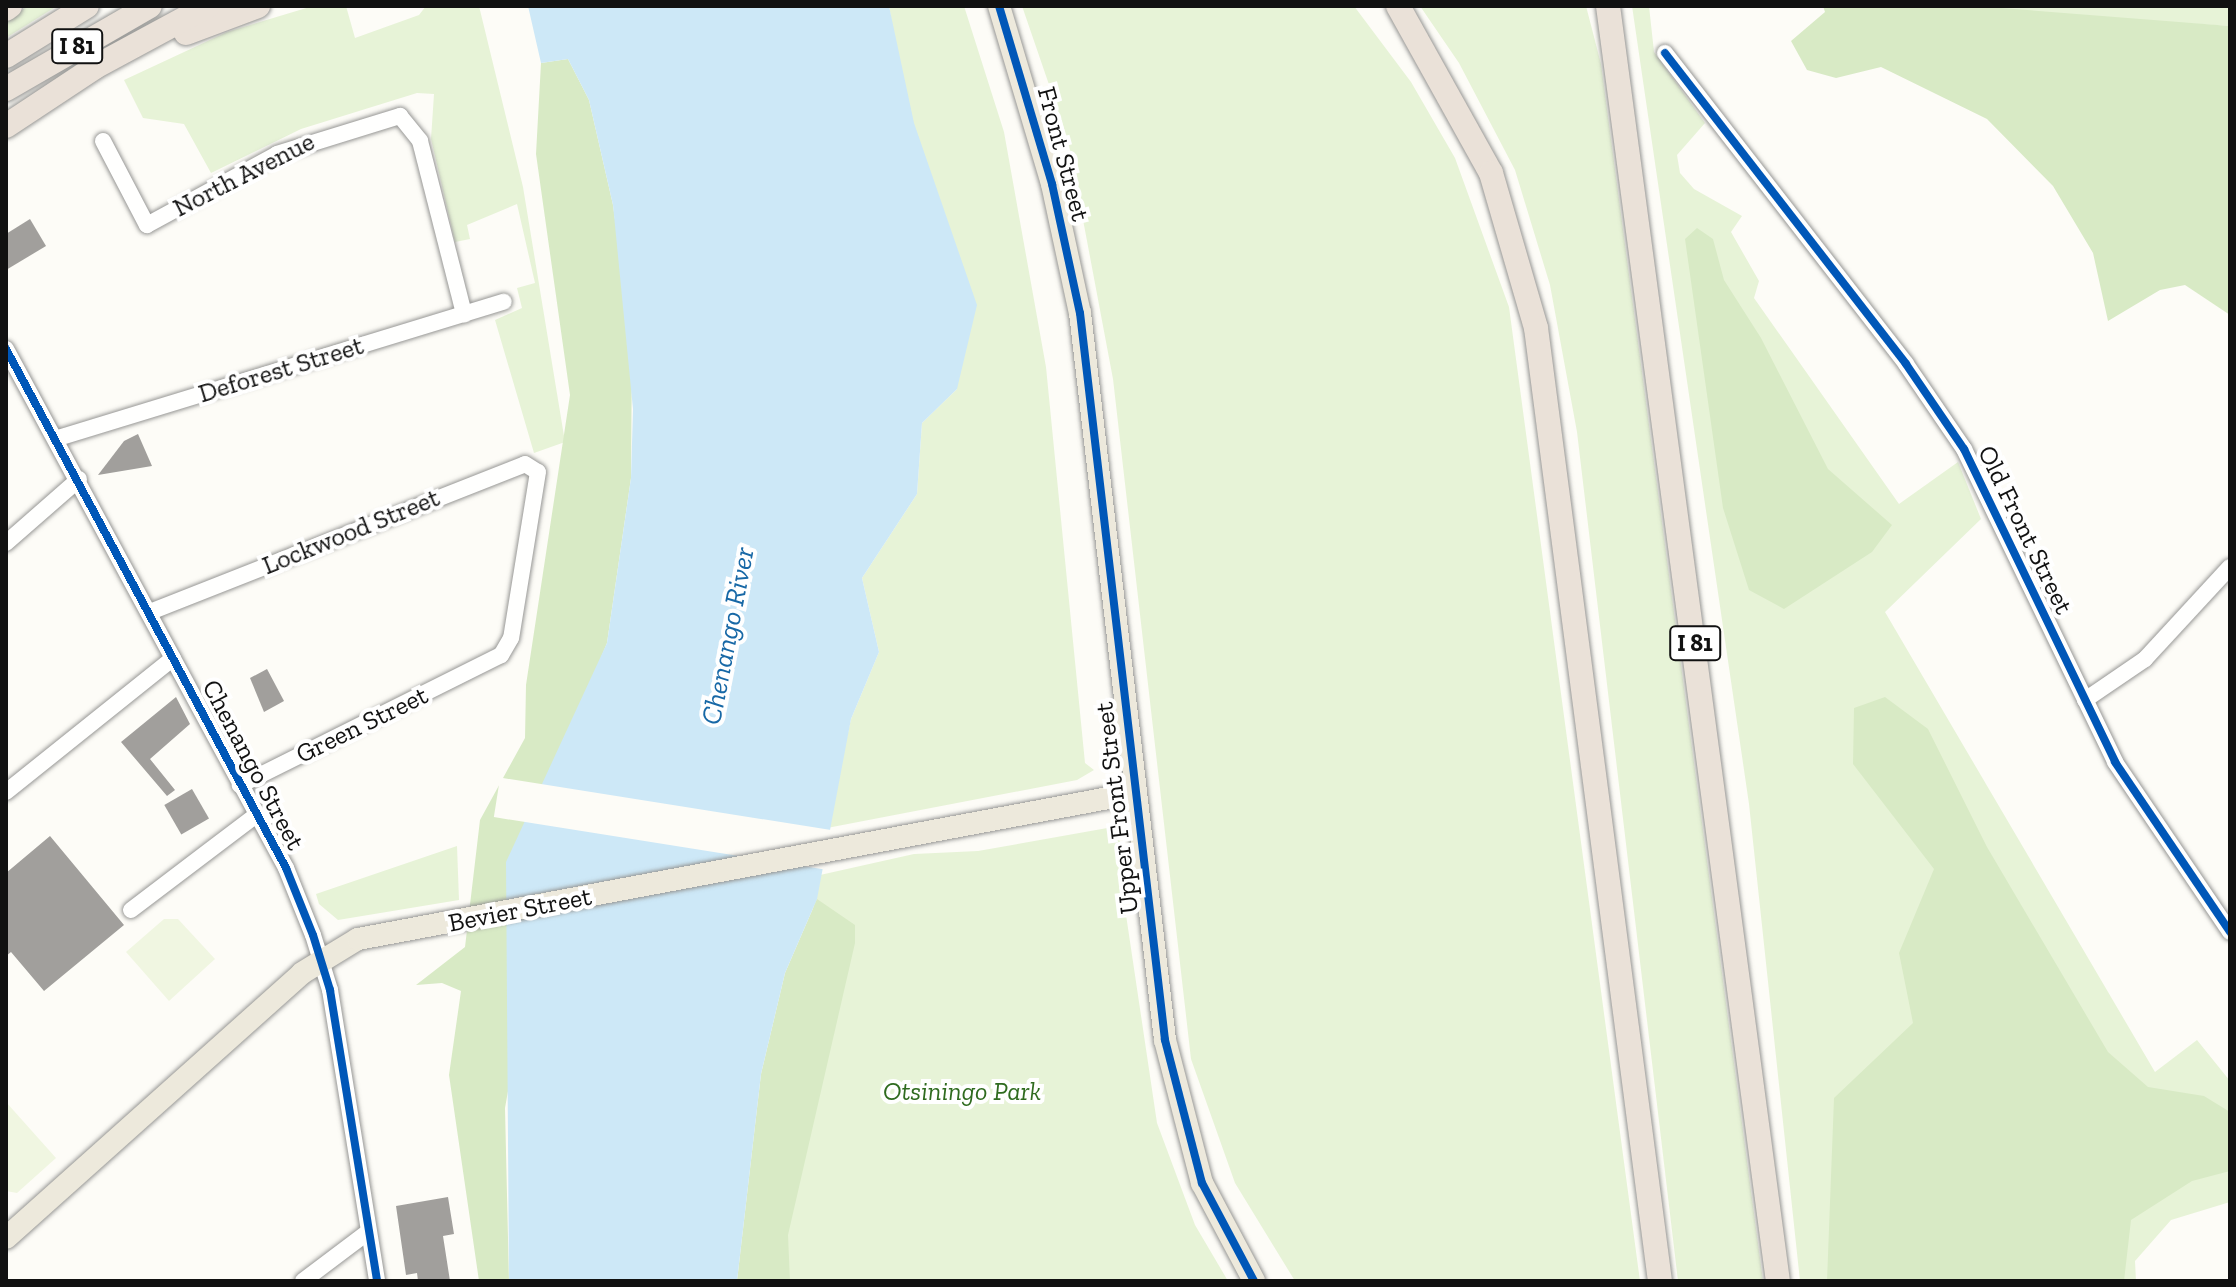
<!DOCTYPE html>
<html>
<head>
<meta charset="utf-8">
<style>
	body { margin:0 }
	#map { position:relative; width:2236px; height:1287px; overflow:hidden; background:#fdfcf7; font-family:"Zilla Slab",serif }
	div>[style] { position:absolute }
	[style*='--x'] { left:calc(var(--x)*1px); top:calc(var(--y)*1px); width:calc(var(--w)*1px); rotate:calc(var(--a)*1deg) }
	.green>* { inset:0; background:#e7f3d7 }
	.forest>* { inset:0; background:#d8eac5 }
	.pitch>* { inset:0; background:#f0f6e1 }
	.water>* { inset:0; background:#cde8f7 }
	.pier>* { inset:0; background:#fdfcf7; transform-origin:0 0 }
	.building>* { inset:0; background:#a19f9c; transform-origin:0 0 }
	.roads { filter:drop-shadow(0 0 2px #979795) drop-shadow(0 0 2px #979795) }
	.minor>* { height:16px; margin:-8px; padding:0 8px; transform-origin:8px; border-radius:8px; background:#fffffe }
	.major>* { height:22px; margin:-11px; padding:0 11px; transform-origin:11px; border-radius:11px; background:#ede9dc }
	.highway>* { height:24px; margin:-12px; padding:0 12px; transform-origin:12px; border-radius:12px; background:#eae1d8 }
	.cycleway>* { height:8px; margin:-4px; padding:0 4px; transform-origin:4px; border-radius:4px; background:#0057b8 }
	span { translate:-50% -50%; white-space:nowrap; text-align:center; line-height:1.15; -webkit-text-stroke:8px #fff; paint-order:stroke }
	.shield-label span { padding:2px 6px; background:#fff; border:2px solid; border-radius:6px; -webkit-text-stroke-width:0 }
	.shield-label { font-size:24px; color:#111; font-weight:700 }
	.street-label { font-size:26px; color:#111 }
	.park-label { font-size:26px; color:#2f6b1f; font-style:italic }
	.water-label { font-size:28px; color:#1768a6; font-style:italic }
	.frame { position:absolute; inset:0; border:8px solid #111; pointer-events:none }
</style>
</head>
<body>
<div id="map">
	<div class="green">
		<i style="clip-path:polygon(27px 6px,57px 6px,6px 38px,6px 23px)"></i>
		<i style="clip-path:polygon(313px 6px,346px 6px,355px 38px,419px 15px,426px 6px,479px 6px,523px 187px,565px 442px,534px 453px,495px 320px,522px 308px,517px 288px,535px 283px,517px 204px,467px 225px,470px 239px,455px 242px,431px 139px,434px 94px,417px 93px,301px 129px,211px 173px,184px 124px,143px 118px,124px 80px,227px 32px)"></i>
		<i style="clip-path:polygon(889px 6px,964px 6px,1004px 132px,1046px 367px,1085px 763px,1094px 770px,1077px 780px,827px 828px,851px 719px,879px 652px,862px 578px,917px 494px,922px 423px,957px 389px)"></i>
		<i style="clip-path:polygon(1022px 6px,1354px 6px,1411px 82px,1455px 158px,1509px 307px,1640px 1281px,1295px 1281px,1235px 1183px,1191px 1059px,1113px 379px,1068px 140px)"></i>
		<i style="clip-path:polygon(1420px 6px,1586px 6px,1601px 64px,1763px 1281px,1678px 1281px,1577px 432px,1550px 285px,1515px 170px,1459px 63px)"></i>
		<i style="clip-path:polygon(1632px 6px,1649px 6px,1654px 52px,1705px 123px,1677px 155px,1680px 173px,1694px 189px,1742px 216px,1731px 232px,1759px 281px,1754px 298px,1899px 504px,1958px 462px,1981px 519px,1885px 612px,2155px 1072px,2197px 1040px,2230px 1081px,2230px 1202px,2171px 1220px,2135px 1261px,2136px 1281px,1800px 1281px,1749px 804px)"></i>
		<i style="clip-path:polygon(1976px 6px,2230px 6px,2230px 26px,2021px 13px)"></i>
		<i style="clip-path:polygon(1113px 827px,1122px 846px,1118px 861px,1157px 1123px,1195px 1225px,1228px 1281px,737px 1281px,820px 875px,914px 854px,978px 851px)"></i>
		<i style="clip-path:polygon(457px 846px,459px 900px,338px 920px,319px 904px,316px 894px)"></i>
	</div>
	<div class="forest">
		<i style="clip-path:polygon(1823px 6px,1976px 6px,2230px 26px,2230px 315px,2185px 285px,2160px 290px,2108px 321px,2093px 253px,2053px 186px,1987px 119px,1881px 67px,1836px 78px,1807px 70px,1791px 41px,1825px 12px)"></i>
		<i style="clip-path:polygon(568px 59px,589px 100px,613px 205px,632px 344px,631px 478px,607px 643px,572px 728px,505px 1108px,509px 1281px,479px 1281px,449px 1075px,461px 991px,442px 983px,416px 985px,465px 947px,480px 820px,525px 738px,526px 685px,570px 395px,536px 154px,541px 63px)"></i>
		<i style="clip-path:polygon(1697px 228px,1713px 239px,1724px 280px,1761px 338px,1828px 469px,1892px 525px,1872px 552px,1784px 609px,1749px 590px,1723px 508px,1685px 239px)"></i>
		<i style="clip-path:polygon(1885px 697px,1928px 729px,1987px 847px,2108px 1052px,2148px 1087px,2204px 1096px,2230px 1112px,2230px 1171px,2192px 1181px,2131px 1220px,2124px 1281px,1827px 1281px,1834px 1098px,1913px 1023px,1899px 953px,1934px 869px,1853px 764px,1854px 708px)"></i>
		<i style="clip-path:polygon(817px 899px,855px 925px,855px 943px,788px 1235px,790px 1281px,737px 1281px,761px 1074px,785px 973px)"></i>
	</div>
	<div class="pitch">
		<i style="clip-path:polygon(164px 919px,178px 919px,215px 959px,169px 1001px,126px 952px)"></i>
		<i style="clip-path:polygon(6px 1102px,56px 1158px,17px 1193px,6px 1191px)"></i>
	</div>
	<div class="water">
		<i style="clip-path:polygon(528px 6px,889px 6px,914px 123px,977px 305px,957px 389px,922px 423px,917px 494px,862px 578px,879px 652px,851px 719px,817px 899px,785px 973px,761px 1074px,737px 1281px,509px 1281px,506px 862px,607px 643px,631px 478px,633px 409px,613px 205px,589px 100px,568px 59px,541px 63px)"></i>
	</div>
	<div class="pier">
		<i style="left:831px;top:830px;width:40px;height:335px;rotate:99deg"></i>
	</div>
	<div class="building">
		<i style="clip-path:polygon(30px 219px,46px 246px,6px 270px,6px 234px)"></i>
		<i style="clip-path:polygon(138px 434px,152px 466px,98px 475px,124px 441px)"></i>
		<i style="clip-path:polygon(267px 669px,284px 701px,264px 712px,250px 678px)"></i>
		<i style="clip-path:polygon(176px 697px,190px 724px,150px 759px,175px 790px,167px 796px,121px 742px)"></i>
		<i style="left:192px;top:789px;width:34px;height:32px;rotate:60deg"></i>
		<i style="clip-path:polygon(50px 836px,124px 925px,44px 991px,11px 952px,6px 956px,6px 873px)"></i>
		<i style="clip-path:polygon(448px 1197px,454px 1234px,443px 1236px,450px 1281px,418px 1281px,417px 1273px,406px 1275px,396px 1206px)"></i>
	</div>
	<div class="roads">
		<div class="minor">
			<i style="--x:1665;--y:53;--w:393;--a:52.2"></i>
			<i style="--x:1906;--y:364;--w:103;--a:55.7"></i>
			<i style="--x:1964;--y:449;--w:348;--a:64.2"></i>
			<i style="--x:2115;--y:762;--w:205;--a:55.9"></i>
			<i style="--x:103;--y:141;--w:95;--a:62.4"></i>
			<i style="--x:147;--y:225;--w:148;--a:-28.6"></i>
			<i style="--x:277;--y:154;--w:129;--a:-17.2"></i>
			<i style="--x:400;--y:116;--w:32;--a:51"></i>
			<i style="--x:420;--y:141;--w:179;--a:75.7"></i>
			<i style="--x:6;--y:349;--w:590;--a:61.65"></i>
			<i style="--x:286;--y:868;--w:72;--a:68.1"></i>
			<i style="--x:313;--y:935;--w:58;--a:72.8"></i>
			<i style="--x:330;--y:990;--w:295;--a:80.8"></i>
			<i style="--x:58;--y:438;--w:466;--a:-17"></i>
			<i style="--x:6;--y:543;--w:97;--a:-41.2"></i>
			<i style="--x:150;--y:612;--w:403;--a:-21.5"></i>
			<i style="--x:525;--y:464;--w:15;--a:32"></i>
			<i style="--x:538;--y:472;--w:168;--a:99.2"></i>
			<i style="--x:511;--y:638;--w:20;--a:120"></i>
			<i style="--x:501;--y:655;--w:292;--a:153.5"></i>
			<i style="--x:2085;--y:700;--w:73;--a:-34.3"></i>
			<i style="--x:2145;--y:659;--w:125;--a:-47.3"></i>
			<i style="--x:6;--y:792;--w:214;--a:-38.7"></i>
			<i style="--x:131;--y:910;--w:157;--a:-37.2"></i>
			<i style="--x:303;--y:1281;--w:81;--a:-37"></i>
		</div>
		<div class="major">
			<i style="--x:999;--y:6;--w:186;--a:73.4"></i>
			<i style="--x:1052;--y:184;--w:132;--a:77.8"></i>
			<i style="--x:1080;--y:313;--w:732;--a:83.33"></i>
			<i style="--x:1165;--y:1040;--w:148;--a:75.5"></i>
			<i style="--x:1202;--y:1183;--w:111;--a:62"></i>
			<i style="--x:6;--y:1238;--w:397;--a:-41.8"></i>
			<i style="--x:302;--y:973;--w:66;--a:-31.3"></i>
			<i style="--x:358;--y:939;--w:791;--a:-10.64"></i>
		</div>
		<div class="highway">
			<i style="--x:1398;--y:6;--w:191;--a:60.9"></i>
			<i style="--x:1491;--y:173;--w:161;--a:73.8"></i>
			<i style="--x:1536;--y:328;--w:961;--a:82.59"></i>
			<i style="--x:1608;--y:6;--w:1286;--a:82.41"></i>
			<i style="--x:6;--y:9;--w:5;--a:-37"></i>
			<i style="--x:186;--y:33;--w:77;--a:-20.6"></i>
			<i style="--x:6;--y:56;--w:95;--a:-31.7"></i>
			<i style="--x:6;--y:89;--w:166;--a:-30"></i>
			<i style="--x:6;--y:126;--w:107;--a:-33.5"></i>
			<i style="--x:95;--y:67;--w:128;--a:-28.4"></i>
		</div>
	</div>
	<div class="cycleway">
		<i style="--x:999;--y:6;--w:186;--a:73.4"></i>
		<i style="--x:1052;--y:184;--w:132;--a:77.8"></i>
		<i style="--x:1080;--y:313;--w:732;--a:83.33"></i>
		<i style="--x:1165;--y:1040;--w:148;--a:75.5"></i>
		<i style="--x:1202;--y:1183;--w:111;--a:62"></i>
		<i style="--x:1665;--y:53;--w:393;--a:52.2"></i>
		<i style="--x:1906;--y:364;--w:103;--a:55.7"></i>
		<i style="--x:1964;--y:449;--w:348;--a:64.2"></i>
		<i style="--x:2115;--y:762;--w:205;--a:55.9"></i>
		<i style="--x:6;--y:349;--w:590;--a:61.65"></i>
		<i style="--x:286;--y:868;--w:72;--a:68.1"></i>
		<i style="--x:313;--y:935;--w:58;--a:72.8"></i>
		<i style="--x:330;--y:990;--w:295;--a:80.8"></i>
	</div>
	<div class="shield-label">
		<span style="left:77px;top:46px">I 81</span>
		<span style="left:1695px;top:643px">I 81</span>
	</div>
	<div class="street-label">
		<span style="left:1063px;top:154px;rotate:75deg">Front Street</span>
		<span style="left:244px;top:175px;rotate:-27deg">North Avenue</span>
		<span style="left:281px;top:370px;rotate:-17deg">Deforest Street</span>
		<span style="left:2025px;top:530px;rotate:64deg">Old Front Street</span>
		<span style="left:351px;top:532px;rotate:-22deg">Lockwood Street</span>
		<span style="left:362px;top:725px;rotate:-26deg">Green Street</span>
		<span style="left:253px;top:765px;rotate:62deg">Chenango Street</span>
		<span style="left:1117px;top:808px;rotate:-97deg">Upper Front Street</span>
		<span style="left:520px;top:910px;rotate:-11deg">Bevier Street</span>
	</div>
	<div class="park-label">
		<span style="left:962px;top:1092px">Otsiningo Park</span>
	</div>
	<div class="water-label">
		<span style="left:728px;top:636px;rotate:-79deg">Chenango River</span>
	</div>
	<div class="frame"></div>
</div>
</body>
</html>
